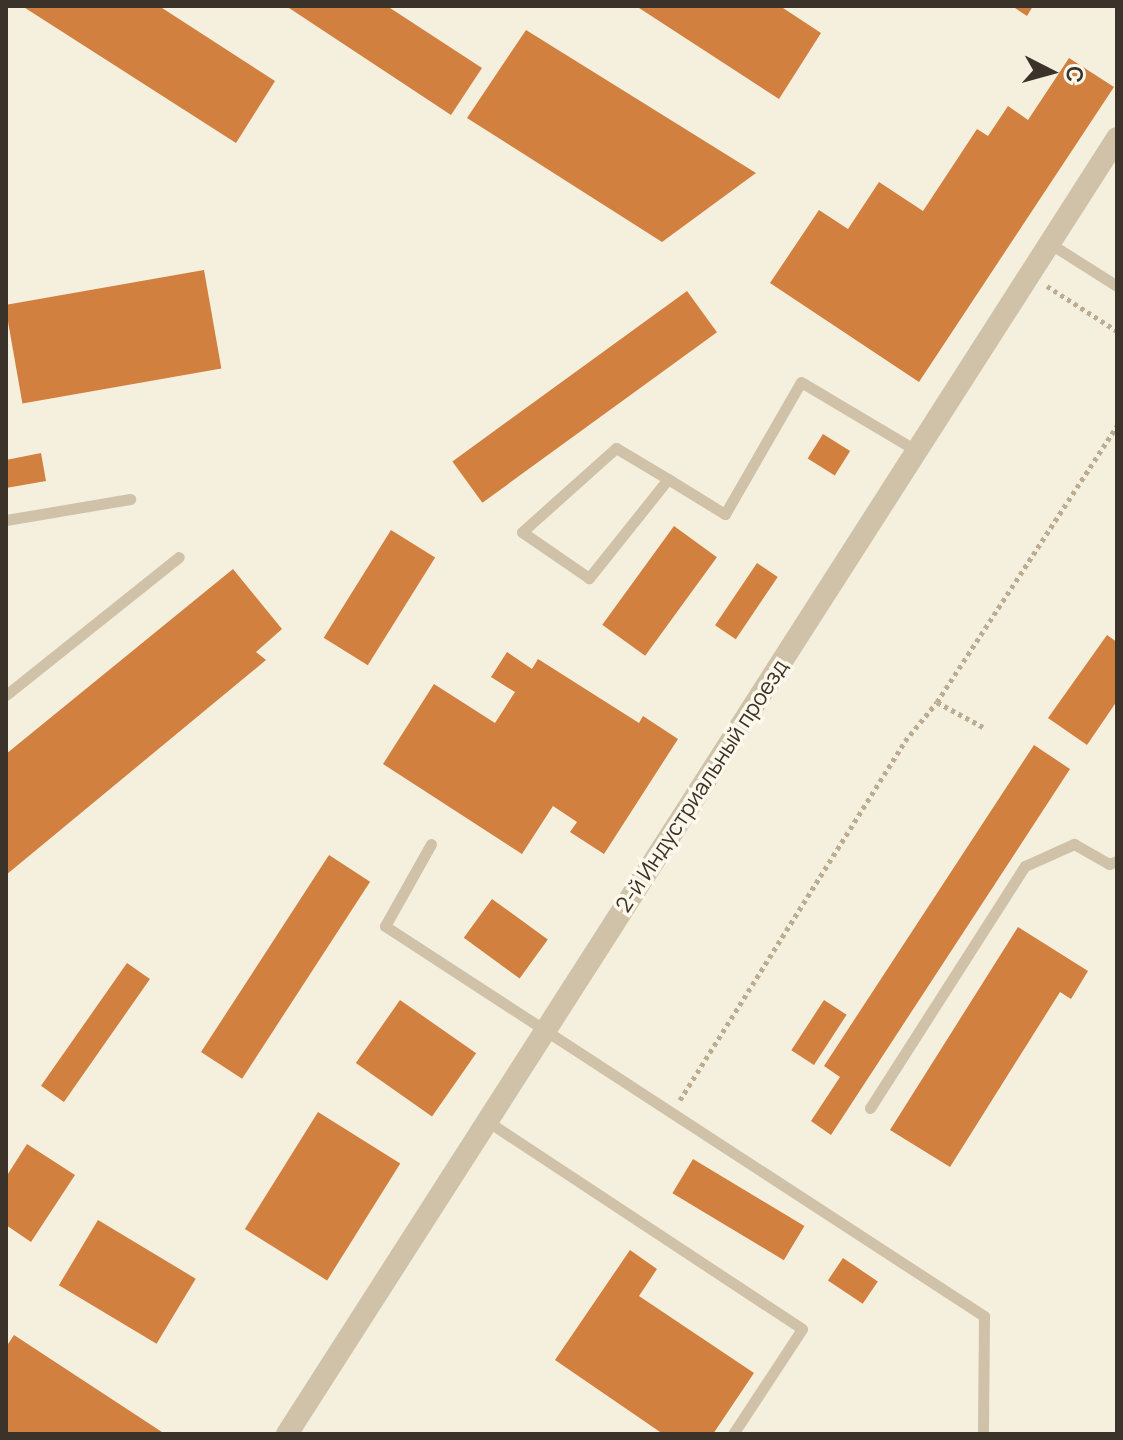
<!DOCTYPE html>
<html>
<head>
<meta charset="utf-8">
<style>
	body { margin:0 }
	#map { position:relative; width:1123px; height:1440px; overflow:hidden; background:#f5efde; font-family:Manrope,sans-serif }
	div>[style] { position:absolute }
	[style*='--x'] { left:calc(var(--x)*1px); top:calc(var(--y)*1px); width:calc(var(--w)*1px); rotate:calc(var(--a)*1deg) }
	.building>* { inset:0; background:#d2803f; transform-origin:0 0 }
	.path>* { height:5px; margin-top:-2.5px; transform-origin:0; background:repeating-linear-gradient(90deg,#bbac92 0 4px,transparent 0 8px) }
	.service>* { height:11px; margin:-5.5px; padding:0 5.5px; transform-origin:5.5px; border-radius:5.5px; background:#cfc2a8 }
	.minor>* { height:22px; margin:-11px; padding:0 11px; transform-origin:11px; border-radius:11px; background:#cfc2a8 }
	span { translate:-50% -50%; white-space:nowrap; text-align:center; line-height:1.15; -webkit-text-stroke:7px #fcf8eb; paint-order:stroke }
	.street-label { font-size:22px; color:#3b3229 }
	.frame { position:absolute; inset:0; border:8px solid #3b3229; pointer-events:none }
	.north { position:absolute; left:1011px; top:32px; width:80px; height:80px; -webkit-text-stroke:6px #fcf8eb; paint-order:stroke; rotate:96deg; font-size:22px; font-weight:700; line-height:32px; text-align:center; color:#3b3229 }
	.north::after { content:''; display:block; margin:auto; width:28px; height:36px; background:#3b3229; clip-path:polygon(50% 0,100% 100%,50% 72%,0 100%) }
</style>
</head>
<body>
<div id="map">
	<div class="building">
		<i style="clip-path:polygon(22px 6px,159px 6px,275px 81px,236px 143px)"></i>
		<i style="clip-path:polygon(286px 6px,387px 6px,482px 68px,451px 115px)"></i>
		<i style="clip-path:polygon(636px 6px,780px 6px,821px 33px,779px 99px)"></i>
		<i style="clip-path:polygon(1012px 6px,1033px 6px,1027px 16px)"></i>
		<i style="clip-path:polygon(526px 30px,756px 173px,662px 242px,467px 118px)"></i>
		<i style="clip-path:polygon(1069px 58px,1114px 87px,919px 382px,770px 283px,819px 210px,848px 229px,879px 182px,923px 211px,977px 129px,988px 136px,1008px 106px,1028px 120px)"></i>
		<i style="left:204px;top:270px;width:100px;height:202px;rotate:80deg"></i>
		<i style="left:687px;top:291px;width:51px;height:290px;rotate:54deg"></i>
		<i style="left:823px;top:434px;width:32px;height:29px;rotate:32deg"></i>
		<i style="clip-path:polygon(41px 453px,46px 481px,6px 488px,6px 460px)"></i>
		<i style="left:674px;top:526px;width:53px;height:122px;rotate:36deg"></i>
		<i style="left:391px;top:530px;width:52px;height:127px;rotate:32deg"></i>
		<i style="left:757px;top:563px;width:25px;height:75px;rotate:34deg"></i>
		<i style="clip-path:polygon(233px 569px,282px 629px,256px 652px,266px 660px,6px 875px,6px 754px)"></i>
		<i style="clip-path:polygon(1107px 635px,1117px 642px,1117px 701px,1087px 745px,1048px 718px)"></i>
		<i style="clip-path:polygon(507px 652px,532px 669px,538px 659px,639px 723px,643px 716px,678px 739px,604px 854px,570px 832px,577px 822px,553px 806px,522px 854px,383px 764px,434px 684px,495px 723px,515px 692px,491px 677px)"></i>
		<i style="clip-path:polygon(1034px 745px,1070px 769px,831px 1135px,811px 1121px,840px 1077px,824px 1066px)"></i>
		<i style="left:329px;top:855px;width:49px;height:235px;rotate:33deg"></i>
		<i style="left:492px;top:899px;width:69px;height:48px;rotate:36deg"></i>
		<i style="clip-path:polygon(1018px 927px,1088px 971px,1071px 999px,1060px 992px,950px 1167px,890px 1130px)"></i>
		<i style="left:127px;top:963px;width:28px;height:150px;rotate:35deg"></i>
		<i style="left:400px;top:1000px;width:93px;height:77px;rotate:35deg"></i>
		<i style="left:824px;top:1000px;width:27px;height:60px;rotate:33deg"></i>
		<i style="left:318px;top:1112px;width:97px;height:138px;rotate:32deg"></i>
		<i style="clip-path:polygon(27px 1144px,75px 1175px,31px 1242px,6px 1225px,6px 1177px)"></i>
		<i style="left:693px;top:1159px;width:130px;height:40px;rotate:31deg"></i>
		<i style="left:98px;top:1220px;width:114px;height:76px;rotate:31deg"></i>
		<i style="clip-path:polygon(630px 1250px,657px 1269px,639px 1296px,754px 1373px,713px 1434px,663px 1434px,555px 1360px)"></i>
		<i style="left:843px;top:1258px;width:42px;height:27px;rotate:34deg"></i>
		<i style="clip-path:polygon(14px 1335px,165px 1434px,6px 1434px,6px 1347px)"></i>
	</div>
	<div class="path">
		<i style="--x:1047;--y:286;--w:83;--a:32.7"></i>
		<i style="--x:983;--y:727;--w:52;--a:-151.5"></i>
		<i style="--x:937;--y:702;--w:330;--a:-56.9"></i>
		<i style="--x:680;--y:1100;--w:424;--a:-57.9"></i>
		<i style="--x:905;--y:741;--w:50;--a:-50.6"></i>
	</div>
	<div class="service">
		<i style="--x:1049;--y:243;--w:80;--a:32.3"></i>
		<i style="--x:668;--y:479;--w:127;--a:128.6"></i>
		<i style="--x:589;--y:578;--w:81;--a:-145.5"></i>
		<i style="--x:522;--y:532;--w:126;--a:-41.8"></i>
		<i style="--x:616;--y:448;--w:61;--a:30.8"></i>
		<i style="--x:668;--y:479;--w:67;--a:31.6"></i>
		<i style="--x:725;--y:514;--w:152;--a:-60.1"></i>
		<i style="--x:801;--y:382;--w:135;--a:30.7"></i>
		<i style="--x:6;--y:520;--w:126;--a:-9.6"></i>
		<i style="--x:6;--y:695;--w:221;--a:-38.6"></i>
		<i style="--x:431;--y:844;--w:94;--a:119.3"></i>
		<i style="--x:385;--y:926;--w:715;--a:33.07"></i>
		<i style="--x:984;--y:1316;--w:118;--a:90.5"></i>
		<i style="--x:870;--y:1108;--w:287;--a:-57.4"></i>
		<i style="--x:1025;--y:866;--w:54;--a:-24.2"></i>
		<i style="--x:1074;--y:844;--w:40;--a:29.7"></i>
		<i style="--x:1109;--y:864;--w:9;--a:-21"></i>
		<i style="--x:487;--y:1121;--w:377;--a:33.4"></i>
		<i style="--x:802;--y:1329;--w:126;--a:123.3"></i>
	</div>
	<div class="minor">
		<i style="--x:287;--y:1434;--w:1539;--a:-57.36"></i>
	</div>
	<div class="street-label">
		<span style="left:702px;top:786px;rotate:-57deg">2-й Индустриальный проезд</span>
	</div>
	<div class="frame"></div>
	<div class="north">С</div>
</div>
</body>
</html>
